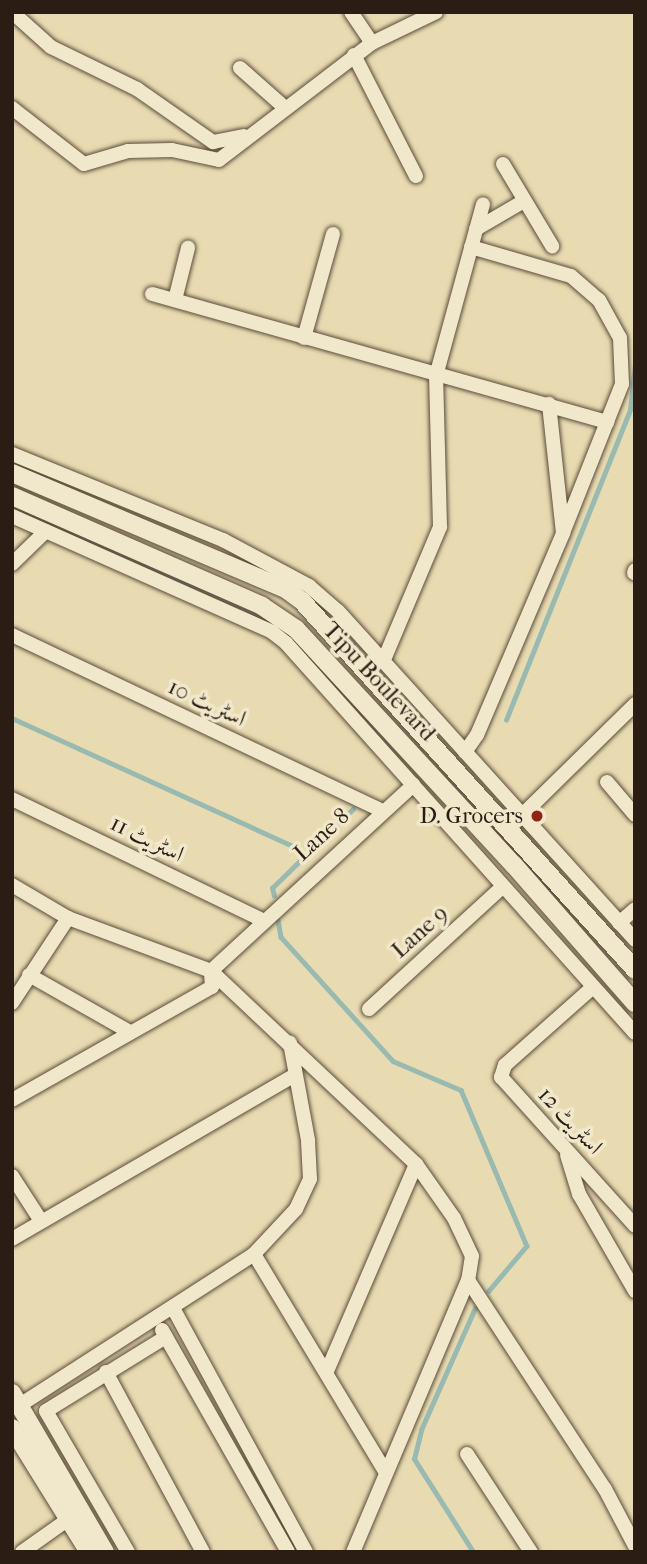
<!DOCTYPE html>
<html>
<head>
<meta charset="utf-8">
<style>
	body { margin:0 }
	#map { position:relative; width:647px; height:1564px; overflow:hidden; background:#e9dbb1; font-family:"IM FELL French Canon",Amiri,serif }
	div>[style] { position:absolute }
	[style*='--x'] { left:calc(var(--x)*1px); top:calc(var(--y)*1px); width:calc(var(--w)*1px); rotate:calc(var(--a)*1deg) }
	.stream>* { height:4.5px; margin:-2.25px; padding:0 2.25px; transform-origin:2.25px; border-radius:2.25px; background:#98bab0 }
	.roads { filter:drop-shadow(0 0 2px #5a4c3a) drop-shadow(0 0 2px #5a4c3a) }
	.minor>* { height:14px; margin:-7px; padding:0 7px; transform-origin:7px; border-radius:7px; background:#f1e8cc }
	.tertiary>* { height:18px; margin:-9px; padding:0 9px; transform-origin:9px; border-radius:9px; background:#f1e8cc }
	.dots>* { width:19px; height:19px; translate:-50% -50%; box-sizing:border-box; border:4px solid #f1e8cc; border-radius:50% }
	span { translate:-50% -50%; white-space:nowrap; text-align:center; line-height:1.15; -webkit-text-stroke:7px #f1e8cc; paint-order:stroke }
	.street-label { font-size:23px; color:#2b1d13 }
	.poi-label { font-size:23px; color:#2b1d13 }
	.right { translate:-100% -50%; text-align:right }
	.frame { position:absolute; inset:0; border:14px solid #2b1d13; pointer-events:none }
</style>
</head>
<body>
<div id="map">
	<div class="stream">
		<i style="--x:12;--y:507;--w:287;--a:23.9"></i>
		<i style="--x:12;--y:718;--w:313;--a:24.5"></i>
		<i style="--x:297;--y:848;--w:14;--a:45"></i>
		<i style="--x:506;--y:720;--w:334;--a:-68.2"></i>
		<i style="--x:630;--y:410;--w:45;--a:-83.7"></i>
		<i style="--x:274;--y:896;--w:8;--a:-104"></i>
		<i style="--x:272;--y:888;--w:113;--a:-44.3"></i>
		<i style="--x:278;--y:920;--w:17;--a:80"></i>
		<i style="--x:281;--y:937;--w:167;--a:47.9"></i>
		<i style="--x:393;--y:1061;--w:74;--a:23.1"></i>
		<i style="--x:461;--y:1090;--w:169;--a:67.1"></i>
		<i style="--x:527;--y:1246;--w:59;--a:130.2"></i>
		<i style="--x:473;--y:1552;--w:110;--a:-122.4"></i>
		<i style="--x:414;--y:1459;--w:30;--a:-76"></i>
		<i style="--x:421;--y:1430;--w:133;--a:-66.1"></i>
	</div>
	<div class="roads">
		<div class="minor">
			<i style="--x:12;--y:12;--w:52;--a:41.9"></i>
			<i style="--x:51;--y:47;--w:96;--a:26"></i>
			<i style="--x:137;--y:89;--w:93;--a:34.9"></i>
			<i style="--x:213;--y:142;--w:31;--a:-11"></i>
			<i style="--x:351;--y:12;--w:37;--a:56"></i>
			<i style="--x:354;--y:55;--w:136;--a:62.9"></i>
			<i style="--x:240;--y:68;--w:60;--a:41.6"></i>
			<i style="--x:12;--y:108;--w:91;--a:37.9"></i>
			<i style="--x:84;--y:164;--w:46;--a:-16.5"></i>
			<i style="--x:128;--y:151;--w:44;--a:-1.3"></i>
			<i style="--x:172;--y:150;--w:48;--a:12"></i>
			<i style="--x:219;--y:160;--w:193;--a:-37.4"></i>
			<i style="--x:372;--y:43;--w:71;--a:-25.8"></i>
			<i style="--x:503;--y:164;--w:96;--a:59.1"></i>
			<i style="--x:476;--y:229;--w:56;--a:-30.3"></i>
			<i style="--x:471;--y:247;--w:104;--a:16.2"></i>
			<i style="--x:571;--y:276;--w:37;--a:41"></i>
			<i style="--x:599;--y:300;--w:43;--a:61.1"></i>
			<i style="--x:620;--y:338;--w:46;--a:87.5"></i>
			<i style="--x:622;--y:384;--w:160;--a:111.6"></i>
			<i style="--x:152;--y:294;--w:473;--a:15.7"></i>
			<i style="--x:175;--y:300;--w:54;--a:-76"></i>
			<i style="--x:304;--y:338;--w:108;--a:-74.4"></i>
			<i style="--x:12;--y:454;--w:228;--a:22.2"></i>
			<i style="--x:223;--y:540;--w:98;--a:28.1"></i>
			<i style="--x:309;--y:586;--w:38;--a:41"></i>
			<i style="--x:338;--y:611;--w:443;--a:47.9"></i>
			<i style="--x:12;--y:516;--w:285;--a:24"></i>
			<i style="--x:272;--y:632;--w:18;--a:38"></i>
			<i style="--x:286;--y:643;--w:523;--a:48.18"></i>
			<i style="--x:12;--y:564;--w:47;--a:-44.1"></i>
			<i style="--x:634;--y:573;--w:3;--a:-72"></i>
			<i style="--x:12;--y:635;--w:411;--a:25.4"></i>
			<i style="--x:383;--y:662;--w:147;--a:-67.1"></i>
			<i style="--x:440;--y:527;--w:151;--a:-91.5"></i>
			<i style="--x:436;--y:376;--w:178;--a:-74.7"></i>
			<i style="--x:465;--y:752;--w:21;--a:-55"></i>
			<i style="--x:477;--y:735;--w:220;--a:-66.9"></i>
			<i style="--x:563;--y:533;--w:130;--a:-96.2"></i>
			<i style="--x:607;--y:782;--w:43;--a:49.7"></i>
			<i style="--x:12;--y:799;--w:278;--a:25.8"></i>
			<i style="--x:509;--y:828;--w:177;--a:-44.5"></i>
			<i style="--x:12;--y:885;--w:65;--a:30.5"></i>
			<i style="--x:68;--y:918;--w:153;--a:20.3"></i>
			<i style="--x:211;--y:971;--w:282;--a:43.3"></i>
			<i style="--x:416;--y:1164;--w:66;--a:54.9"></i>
			<i style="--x:454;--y:1218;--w:42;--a:64.7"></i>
			<i style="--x:472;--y:1256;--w:24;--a:99"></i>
			<i style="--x:468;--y:1280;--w:295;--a:112.9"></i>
			<i style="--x:619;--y:923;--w:21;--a:-41"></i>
			<i style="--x:29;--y:975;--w:114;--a:29.5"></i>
			<i style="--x:593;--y:987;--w:118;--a:138.4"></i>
			<i style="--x:505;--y:1065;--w:13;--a:108"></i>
			<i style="--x:501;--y:1077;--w:200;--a:48"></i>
			<i style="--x:12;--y:1003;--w:102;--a:-56.6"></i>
			<i style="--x:369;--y:1009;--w:179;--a:-42.5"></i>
			<i style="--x:12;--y:1100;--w:230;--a:-29.5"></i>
			<i style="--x:212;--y:987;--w:16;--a:-94"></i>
			<i style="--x:211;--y:971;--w:275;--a:-42.6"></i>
			<i style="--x:567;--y:1155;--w:41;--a:72.9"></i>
			<i style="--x:579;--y:1194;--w:112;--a:60"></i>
			<i style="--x:12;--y:1176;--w:54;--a:57.2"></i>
			<i style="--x:12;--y:1239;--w:325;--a:-30.1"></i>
			<i style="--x:254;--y:1254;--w:253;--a:58.9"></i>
			<i style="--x:468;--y:1280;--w:250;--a:56.8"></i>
			<i style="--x:605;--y:1489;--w:64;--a:62.2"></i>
			<i style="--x:173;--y:1308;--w:278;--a:61.4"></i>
			<i style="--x:162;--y:1330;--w:255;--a:60.4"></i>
			<i style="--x:327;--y:1371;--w:225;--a:-66.7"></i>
			<i style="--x:106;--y:1372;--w:204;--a:61.7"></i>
			<i style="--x:20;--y:1405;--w:278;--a:-32.8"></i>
			<i style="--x:254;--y:1254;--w:62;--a:-47"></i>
			<i style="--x:296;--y:1209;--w:33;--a:-65"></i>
			<i style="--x:310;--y:1179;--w:39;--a:-93"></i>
			<i style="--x:308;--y:1140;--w:99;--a:-100.5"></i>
			<i style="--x:467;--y:1454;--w:117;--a:56.9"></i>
			<i style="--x:22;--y:1552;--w:59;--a:-35.3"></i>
			<i style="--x:128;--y:1552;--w:163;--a:-120.2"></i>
			<i style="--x:46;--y:1411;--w:141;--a:-31.7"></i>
		</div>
		<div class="tertiary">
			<i style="--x:12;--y:473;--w:299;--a:23"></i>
			<i style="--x:287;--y:590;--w:19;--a:36"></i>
			<i style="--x:302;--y:601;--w:497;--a:47.9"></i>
			<i style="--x:12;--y:496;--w:273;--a:23.7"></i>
			<i style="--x:262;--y:606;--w:41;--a:34.1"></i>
			<i style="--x:296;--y:629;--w:321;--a:47.3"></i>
			<i style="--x:514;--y:865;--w:184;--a:48.8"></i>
			<i style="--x:12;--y:1393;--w:184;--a:59.7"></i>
			<i style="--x:12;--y:1428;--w:146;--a:58.2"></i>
		</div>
	</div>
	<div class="dots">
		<i style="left:537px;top:816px;background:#8f2418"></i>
	</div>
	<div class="street-label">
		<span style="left:379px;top:682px;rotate:47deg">Tipu Boulevard</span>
		<span style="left:207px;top:703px;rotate:25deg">اسٹریٹ 10</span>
		<span style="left:322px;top:835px;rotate:-42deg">Lane 8</span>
		<span style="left:147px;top:839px;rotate:26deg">اسٹریٹ 11</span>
		<span style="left:420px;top:932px;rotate:-42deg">Lane 9</span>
		<span style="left:570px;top:1121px;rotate:47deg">اسٹریٹ 12</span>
	</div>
	<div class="poi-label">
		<span class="right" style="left:523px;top:816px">D. Grocers</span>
	</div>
	<div class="frame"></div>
</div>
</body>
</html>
